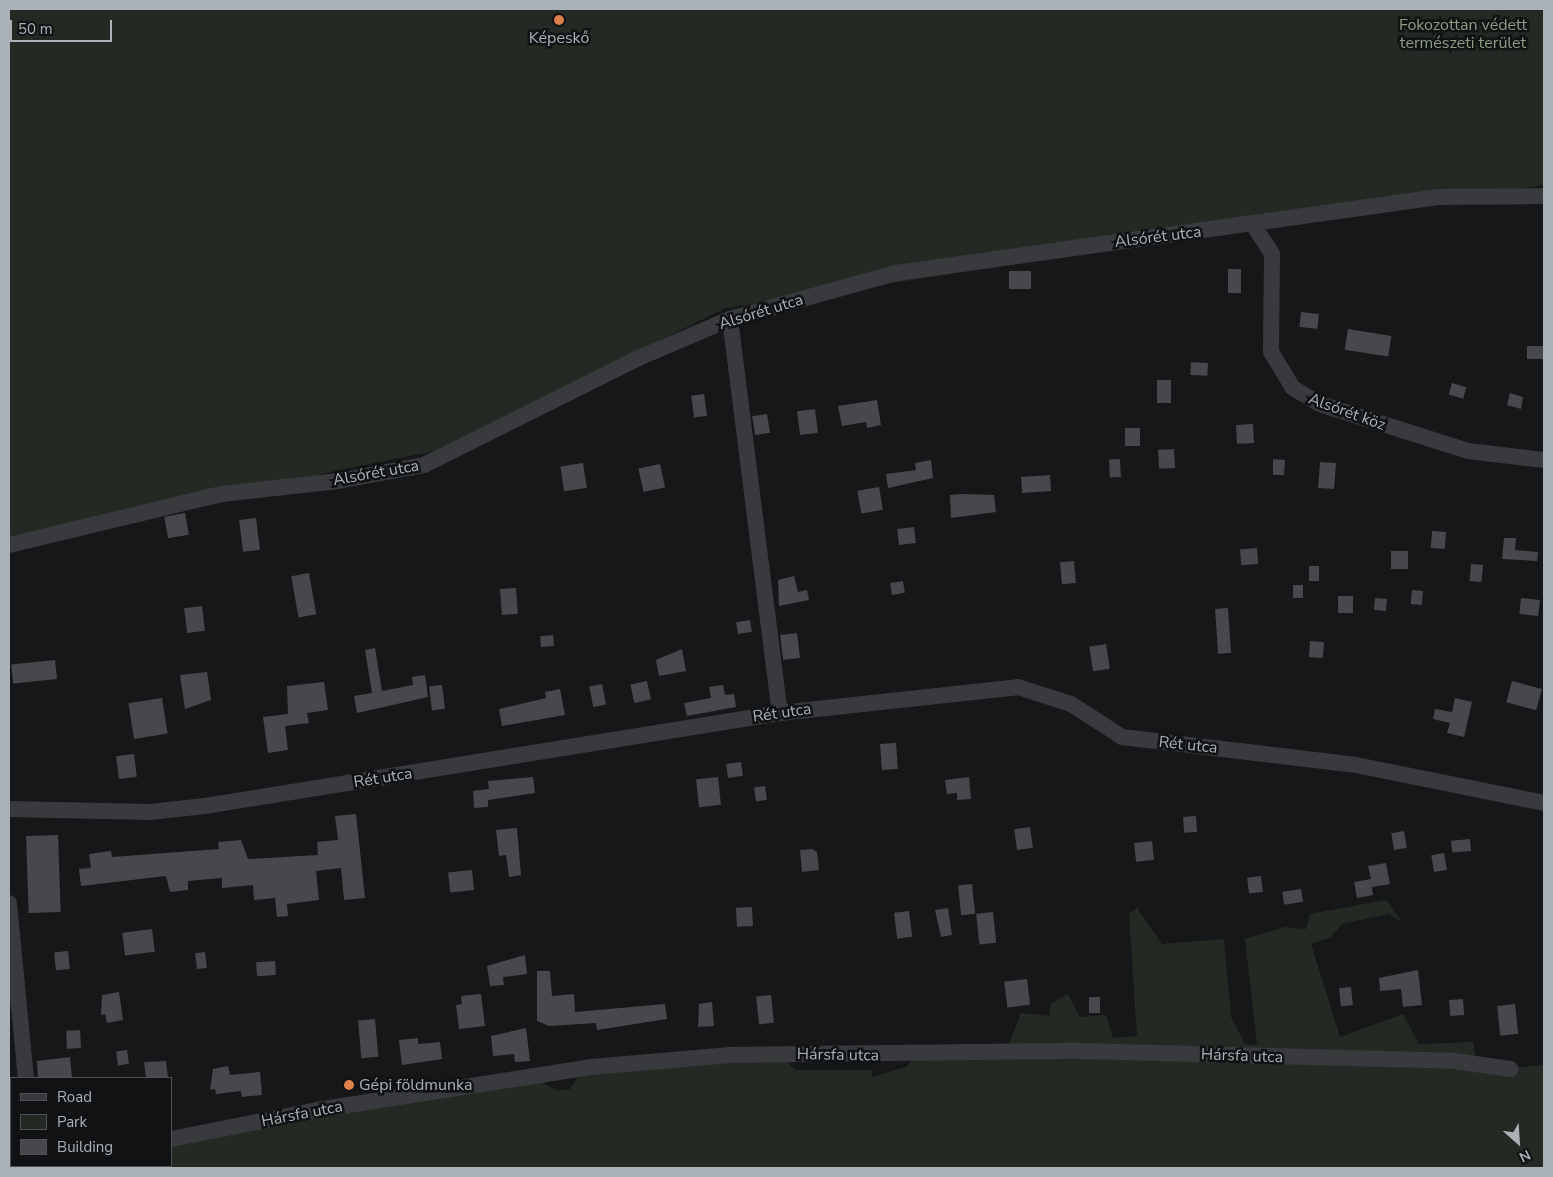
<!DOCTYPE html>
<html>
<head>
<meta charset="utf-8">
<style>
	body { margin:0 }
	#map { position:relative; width:1553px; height:1177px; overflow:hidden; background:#161718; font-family:"Nunito Sans",sans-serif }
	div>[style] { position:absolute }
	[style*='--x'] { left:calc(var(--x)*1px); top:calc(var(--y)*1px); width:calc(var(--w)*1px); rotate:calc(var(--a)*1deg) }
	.green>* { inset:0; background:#242a23 }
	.building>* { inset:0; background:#46484b; transform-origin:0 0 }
	.minor>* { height:16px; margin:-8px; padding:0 8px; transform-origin:8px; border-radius:8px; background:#383a3d }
	.dots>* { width:14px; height:14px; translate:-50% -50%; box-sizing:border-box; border:2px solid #111213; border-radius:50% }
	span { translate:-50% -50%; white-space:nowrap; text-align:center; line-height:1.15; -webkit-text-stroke:5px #111213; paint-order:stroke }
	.park-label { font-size:16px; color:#8a9f83 }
	.poi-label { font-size:16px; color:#aab1b7 }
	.left { translate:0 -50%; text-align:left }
	.street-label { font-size:16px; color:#aab1b7 }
	.frame { position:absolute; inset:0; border:10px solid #aab1b7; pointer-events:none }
	.legend { position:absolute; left:10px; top:1077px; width:162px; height:90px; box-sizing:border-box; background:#111213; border:1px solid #4e5255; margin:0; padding:6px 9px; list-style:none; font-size:15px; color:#aab1b7 }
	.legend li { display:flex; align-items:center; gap:10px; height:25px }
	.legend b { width:25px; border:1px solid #4e5255 }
	.north { position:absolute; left:1493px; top:1117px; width:50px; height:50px; -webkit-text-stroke:4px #111213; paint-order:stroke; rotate:154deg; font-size:14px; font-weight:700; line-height:20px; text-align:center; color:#aab1b7 }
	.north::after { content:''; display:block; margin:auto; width:18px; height:22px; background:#aab1b7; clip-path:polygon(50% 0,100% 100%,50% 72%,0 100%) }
	.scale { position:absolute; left:10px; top:20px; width:102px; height:22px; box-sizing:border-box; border:2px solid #aab1b7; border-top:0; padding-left:6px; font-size:15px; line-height:18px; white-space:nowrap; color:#aab1b7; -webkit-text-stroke:4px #111213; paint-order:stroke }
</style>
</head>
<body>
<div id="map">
	<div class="green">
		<i style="clip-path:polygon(9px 9px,1544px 9px,1544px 185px,726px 308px,434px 451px,9px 538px)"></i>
		<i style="clip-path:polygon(1387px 900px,1402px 922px,1388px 914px,1342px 924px,1331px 937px,1311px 944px,1340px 1037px,1403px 1014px,1419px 1044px,1473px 1042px,1479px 1071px,1544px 1065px,1544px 1168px,114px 1168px,171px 1166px,171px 1142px,540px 1081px,558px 1091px,570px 1089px,582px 1071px,780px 1054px,795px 1070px,873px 1070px,871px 1077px,906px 1067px,915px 1056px,1005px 1054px,1021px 1013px,1050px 1016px,1050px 1004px,1068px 994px,1080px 1017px,1106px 1015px,1113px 1038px,1137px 1036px,1129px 914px,1137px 908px,1162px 944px,1224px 939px,1231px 1017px,1245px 1044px,1257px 1045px,1245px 939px,1285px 927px,1306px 929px,1310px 914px)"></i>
	</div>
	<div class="building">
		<i style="left:1228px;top:269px;width:13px;height:24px"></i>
		<i style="left:1031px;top:271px;width:18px;height:22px;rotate:90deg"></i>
		<i style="left:1301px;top:312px;width:18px;height:15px;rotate:6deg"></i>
		<i style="left:1348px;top:329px;width:44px;height:21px;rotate:9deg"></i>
		<i style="left:1544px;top:346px;width:13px;height:17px;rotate:90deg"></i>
		<i style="left:1191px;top:362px;width:17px;height:13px;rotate:3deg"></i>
		<i style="left:1157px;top:380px;width:14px;height:23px"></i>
		<i style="left:1452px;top:383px;width:15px;height:12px;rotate:16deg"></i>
		<i style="clip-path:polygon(1510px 393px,1523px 397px,1521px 409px,1507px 405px)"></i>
		<i style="left:704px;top:394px;width:22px;height:13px;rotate:82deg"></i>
		<i style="clip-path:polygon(877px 400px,881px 425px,867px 428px,866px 422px,842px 426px,838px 406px)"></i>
		<i style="left:815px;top:409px;width:24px;height:18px;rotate:83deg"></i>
		<i style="left:767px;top:414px;width:19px;height:15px;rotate:81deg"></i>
		<i style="left:1253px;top:424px;width:19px;height:17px;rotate:87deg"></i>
		<i style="left:1125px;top:428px;width:15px;height:18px"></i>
		<i style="left:1174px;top:449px;width:19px;height:16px;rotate:87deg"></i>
		<i style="left:1120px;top:459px;width:18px;height:11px;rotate:87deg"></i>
		<i style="clip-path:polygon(1273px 459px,1285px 460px,1284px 475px,1273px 475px)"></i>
		<i style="clip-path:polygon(931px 460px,933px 478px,888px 488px,886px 474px,916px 470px,915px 463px)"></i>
		<i style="left:1320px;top:462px;width:16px;height:26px;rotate:4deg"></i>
		<i style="left:583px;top:463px;width:25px;height:23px;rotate:81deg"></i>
		<i style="left:660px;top:464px;width:24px;height:22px;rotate:78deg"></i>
		<i style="left:1050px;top:475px;width:16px;height:29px;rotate:86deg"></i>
		<i style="left:879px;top:487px;width:23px;height:22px;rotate:80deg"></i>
		<i style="clip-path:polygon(964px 494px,994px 495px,996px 512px,951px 518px,950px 495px)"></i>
		<i style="left:185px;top:513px;width:22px;height:21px;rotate:80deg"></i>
		<i style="left:256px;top:518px;width:32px;height:17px;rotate:83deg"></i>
		<i style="left:914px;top:527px;width:16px;height:17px;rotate:83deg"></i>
		<i style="left:1432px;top:531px;width:14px;height:17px;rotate:4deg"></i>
		<i style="clip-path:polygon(1504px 538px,1516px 538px,1515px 550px,1538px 552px,1537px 561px,1502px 559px)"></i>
		<i style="left:1257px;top:548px;width:16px;height:17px;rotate:86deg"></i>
		<i style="left:1391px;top:551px;width:17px;height:18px"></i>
		<i style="left:1074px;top:561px;width:22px;height:14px;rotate:85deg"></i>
		<i style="left:1471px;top:564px;width:12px;height:17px;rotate:5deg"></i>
		<i style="left:1309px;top:566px;width:10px;height:15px"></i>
		<i style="left:309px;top:573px;width:42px;height:18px;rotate:80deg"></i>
		<i style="clip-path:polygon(794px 576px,798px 592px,807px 590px,809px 600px,779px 606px,778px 580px)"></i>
		<i style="left:903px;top:581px;width:12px;height:13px;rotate:81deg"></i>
		<i style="left:1293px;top:585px;width:10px;height:13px"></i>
		<i style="left:516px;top:588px;width:26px;height:16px;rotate:86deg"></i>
		<i style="left:1412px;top:590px;width:11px;height:14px;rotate:5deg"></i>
		<i style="left:1338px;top:596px;width:15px;height:17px"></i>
		<i style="left:1375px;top:598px;width:12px;height:12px;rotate:5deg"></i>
		<i style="left:1521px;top:598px;width:19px;height:16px;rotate:6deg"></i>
		<i style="left:202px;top:606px;width:25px;height:18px;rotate:83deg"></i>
		<i style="left:1228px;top:608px;width:45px;height:13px;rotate:86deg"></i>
		<i style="left:750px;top:620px;width:12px;height:14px;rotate:81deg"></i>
		<i style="left:797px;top:633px;width:25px;height:17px;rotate:83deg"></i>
		<i style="left:553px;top:635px;width:11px;height:13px;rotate:85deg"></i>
		<i style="left:1310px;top:641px;width:14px;height:16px;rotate:4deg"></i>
		<i style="left:1106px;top:644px;width:25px;height:17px;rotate:81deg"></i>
		<i style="clip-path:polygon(375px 648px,382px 691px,413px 685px,412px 677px,425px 675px,428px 697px,357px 713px,354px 696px,372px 693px,365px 650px)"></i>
		<i style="clip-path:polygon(682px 649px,686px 671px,659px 676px,656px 660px)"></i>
		<i style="left:55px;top:660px;width:19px;height:44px;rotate:84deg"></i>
		<i style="clip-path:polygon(207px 672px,211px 700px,185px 709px,180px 675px)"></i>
		<i style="left:647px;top:681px;width:19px;height:17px;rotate:78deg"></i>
		<i style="left:1512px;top:681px;width:31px;height:22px;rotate:15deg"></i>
		<i style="clip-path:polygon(324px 682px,328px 710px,307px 713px,309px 723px,285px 726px,288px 750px,268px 753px,263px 717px,288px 714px,287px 686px)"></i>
		<i style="left:602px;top:684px;width:21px;height:13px;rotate:79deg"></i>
		<i style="left:442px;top:685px;width:24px;height:13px;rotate:83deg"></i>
		<i style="clip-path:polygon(723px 685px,725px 695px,734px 694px,736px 707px,687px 716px,684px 703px,711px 698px,709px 687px)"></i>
		<i style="clip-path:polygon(560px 689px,565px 715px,502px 726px,499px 709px,546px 698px,545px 692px)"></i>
		<i style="left:162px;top:698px;width:36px;height:34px;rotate:81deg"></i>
		<i style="clip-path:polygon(1455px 698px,1472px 702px,1464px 737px,1447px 733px,1450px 723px,1433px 719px,1435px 709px,1452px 712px)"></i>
		<i style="left:896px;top:743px;width:26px;height:16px;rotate:86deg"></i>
		<i style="left:134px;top:754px;width:23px;height:18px;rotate:83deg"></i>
		<i style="left:741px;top:762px;width:14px;height:15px;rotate:82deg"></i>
		<i style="clip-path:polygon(533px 777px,535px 793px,488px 800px,488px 807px,474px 808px,473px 791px,489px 789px,488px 781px)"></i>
		<i style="left:718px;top:777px;width:28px;height:22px;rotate:84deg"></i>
		<i style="clip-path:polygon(969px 777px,971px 799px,957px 800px,957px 793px,947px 794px,945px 780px)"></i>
		<i style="left:765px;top:786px;width:14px;height:11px;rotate:82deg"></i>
		<i style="clip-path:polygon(356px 814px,365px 898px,344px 900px,341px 868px,316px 871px,319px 900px,287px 904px,288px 916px,277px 917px,275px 898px,254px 900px,253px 885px,222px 888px,222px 878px,188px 881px,188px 890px,170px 892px,166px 876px,81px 886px,79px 869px,91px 868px,89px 854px,111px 851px,112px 857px,219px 849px,218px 842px,241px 840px,248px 859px,318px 855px,317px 842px,338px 840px,335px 816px)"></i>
		<i style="left:1196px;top:816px;width:16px;height:13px;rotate:86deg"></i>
		<i style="left:1030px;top:827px;width:21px;height:16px;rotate:82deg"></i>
		<i style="clip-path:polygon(517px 828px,521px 875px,509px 877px,506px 855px,499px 856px,496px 830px)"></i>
		<i style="left:1404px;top:831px;width:17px;height:13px;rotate:80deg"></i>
		<i style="left:58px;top:835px;width:77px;height:32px;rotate:88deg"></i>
		<i style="left:1470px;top:839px;width:12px;height:19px;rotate:85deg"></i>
		<i style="left:1152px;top:841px;width:19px;height:18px;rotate:84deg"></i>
		<i style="clip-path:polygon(812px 849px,817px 852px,819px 870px,802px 872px,800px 850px)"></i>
		<i style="left:1444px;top:853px;width:17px;height:13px;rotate:80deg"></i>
		<i style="clip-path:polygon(1386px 863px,1390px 884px,1372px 887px,1371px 882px,1373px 895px,1357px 898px,1354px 882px,1371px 879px,1368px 866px)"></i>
		<i style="left:472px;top:870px;width:20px;height:24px;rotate:84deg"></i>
		<i style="left:1261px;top:876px;width:16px;height:14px;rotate:83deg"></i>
		<i style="left:972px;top:884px;width:30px;height:14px;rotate:84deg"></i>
		<i style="left:1301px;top:889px;width:13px;height:19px;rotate:81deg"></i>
		<i style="left:752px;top:907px;width:19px;height:16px;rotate:87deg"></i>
		<i style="clip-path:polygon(948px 908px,952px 935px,941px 937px,935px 910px)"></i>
		<i style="left:909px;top:911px;width:26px;height:15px;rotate:83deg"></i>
		<i style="left:993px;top:912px;width:31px;height:17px;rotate:84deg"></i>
		<i style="left:152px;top:929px;width:23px;height:30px;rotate:83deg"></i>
		<i style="left:68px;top:951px;width:18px;height:14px;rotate:84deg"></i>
		<i style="left:205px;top:952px;width:16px;height:10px;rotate:83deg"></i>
		<i style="clip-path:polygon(525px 955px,527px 974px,503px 977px,504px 985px,490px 986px,487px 966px)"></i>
		<i style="left:275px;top:961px;width:14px;height:19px;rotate:86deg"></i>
		<i style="clip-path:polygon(1418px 970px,1422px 1005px,1403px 1007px,1401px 989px,1380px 991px,1379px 978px)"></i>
		<i style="clip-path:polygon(537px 971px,550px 971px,552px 996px,574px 994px,575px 1012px,665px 1004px,667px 1019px,597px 1030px,596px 1023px,549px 1026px,537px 1021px)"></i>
		<i style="left:1027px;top:979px;width:26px;height:23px;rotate:83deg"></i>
		<i style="left:1351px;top:987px;width:18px;height:12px;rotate:84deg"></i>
		<i style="clip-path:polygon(119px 992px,123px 1020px,107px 1023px,105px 1014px,101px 1015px,102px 995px)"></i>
		<i style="clip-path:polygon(481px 994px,485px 1026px,459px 1029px,456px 1005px,462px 1004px,461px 996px)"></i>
		<i style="left:771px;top:995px;width:28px;height:15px;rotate:84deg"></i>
		<i style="left:1089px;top:997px;width:11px;height:16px"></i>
		<i style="left:1463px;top:999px;width:16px;height:14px;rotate:86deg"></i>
		<i style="clip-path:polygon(712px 1002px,714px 1026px,698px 1027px,699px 1004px)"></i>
		<i style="left:1515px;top:1004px;width:30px;height:18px;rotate:84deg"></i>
		<i style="left:375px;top:1019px;width:38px;height:17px;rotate:85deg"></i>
		<i style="clip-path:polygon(526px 1028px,530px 1061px,515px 1062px,514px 1054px,493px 1056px,491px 1036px)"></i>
		<i style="left:80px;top:1030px;width:18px;height:14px;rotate:87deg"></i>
		<i style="clip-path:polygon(418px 1038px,418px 1044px,440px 1042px,442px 1059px,402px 1065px,399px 1040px)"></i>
		<i style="left:127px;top:1050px;width:14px;height:11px;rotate:82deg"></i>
		<i style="clip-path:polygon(70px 1057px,72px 1078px,38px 1078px,37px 1061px)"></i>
		<i style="clip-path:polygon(166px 1061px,168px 1078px,146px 1078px,144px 1062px)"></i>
		<i style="clip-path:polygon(228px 1066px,230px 1075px,260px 1072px,262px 1095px,242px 1097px,241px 1091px,216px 1094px,215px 1089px,210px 1090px,213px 1069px)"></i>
	</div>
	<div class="minor">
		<i style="--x:1254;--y:226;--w:33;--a:57"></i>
		<i style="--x:1272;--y:254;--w:98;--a:90.6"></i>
		<i style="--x:1271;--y:352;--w:42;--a:58.6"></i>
		<i style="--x:1293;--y:388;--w:31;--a:31"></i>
		<i style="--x:1320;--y:404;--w:155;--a:17.6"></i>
		<i style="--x:1468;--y:451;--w:77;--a:6.8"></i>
		<i style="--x:730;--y:319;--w:397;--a:82.8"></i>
		<i style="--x:9;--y:545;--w:219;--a:-13.5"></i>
		<i style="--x:222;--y:494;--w:117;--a:-6.4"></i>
		<i style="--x:338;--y:481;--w:87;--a:-10.5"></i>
		<i style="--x:424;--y:465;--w:242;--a:-26.5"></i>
		<i style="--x:641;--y:357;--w:97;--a:-23.1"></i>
		<i style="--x:730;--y:319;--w:172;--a:-15.5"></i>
		<i style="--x:896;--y:273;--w:548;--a:-7.97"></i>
		<i style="--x:1439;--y:197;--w:105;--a:-0.5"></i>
		<i style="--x:9;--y:809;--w:141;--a:1.2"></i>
		<i style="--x:150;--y:812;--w:55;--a:-6.2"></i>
		<i style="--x:205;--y:806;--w:582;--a:-9.19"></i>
		<i style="--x:780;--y:713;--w:239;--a:-6.2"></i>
		<i style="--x:1018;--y:687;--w:56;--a:17.8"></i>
		<i style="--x:1071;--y:704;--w:61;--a:32.9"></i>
		<i style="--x:1122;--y:737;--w:236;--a:6.8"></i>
		<i style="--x:1356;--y:765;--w:192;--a:11.4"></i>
		<i style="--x:9;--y:903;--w:176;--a:84.5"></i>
		<i style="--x:171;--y:1139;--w:149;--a:-11.2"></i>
		<i style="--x:317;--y:1110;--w:277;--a:-8.9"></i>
		<i style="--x:591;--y:1067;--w:140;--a:-4.9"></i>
		<i style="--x:730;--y:1055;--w:351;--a:-0.7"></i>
		<i style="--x:1081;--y:1051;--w:373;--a:1.5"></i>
		<i style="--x:1454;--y:1061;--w:57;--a:8.1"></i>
		<i style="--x:9;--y:1160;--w:2;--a:0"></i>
	</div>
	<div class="dots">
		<i style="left:559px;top:20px;background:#de8049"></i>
		<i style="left:349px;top:1085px;background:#de8049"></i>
	</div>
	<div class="park-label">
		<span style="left:1463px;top:34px">Fokozottan védett<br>természeti terület</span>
	</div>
	<div class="poi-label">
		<span style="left:559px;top:38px">Képeskő</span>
		<span class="left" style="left:359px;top:1085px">Gépi földmunka</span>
	</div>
	<div class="street-label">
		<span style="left:1158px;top:237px;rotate:-7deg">Alsórét utca</span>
		<span style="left:761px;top:312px;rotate:-17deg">Alsórét utca</span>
		<span style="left:1347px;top:412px;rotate:20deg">Alsórét köz</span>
		<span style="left:376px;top:473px;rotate:-10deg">Alsórét utca</span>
		<span style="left:782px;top:713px;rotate:-8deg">Rét utca</span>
		<span style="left:1188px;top:745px;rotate:6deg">Rét utca</span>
		<span style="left:383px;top:778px;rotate:-9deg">Rét utca</span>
		<span style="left:838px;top:1055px;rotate:1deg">Hársfa utca</span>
		<span style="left:1242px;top:1056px;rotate:2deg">Hársfa utca</span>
		<span style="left:302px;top:1114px;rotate:-11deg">Hársfa utca</span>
	</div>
	<div class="frame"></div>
	<ul class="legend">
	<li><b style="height:6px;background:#383a3d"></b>Road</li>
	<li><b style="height:14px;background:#242a23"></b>Park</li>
	<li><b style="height:14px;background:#46484b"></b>Building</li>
	</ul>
	<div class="north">N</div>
	<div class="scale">50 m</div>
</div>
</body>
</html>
